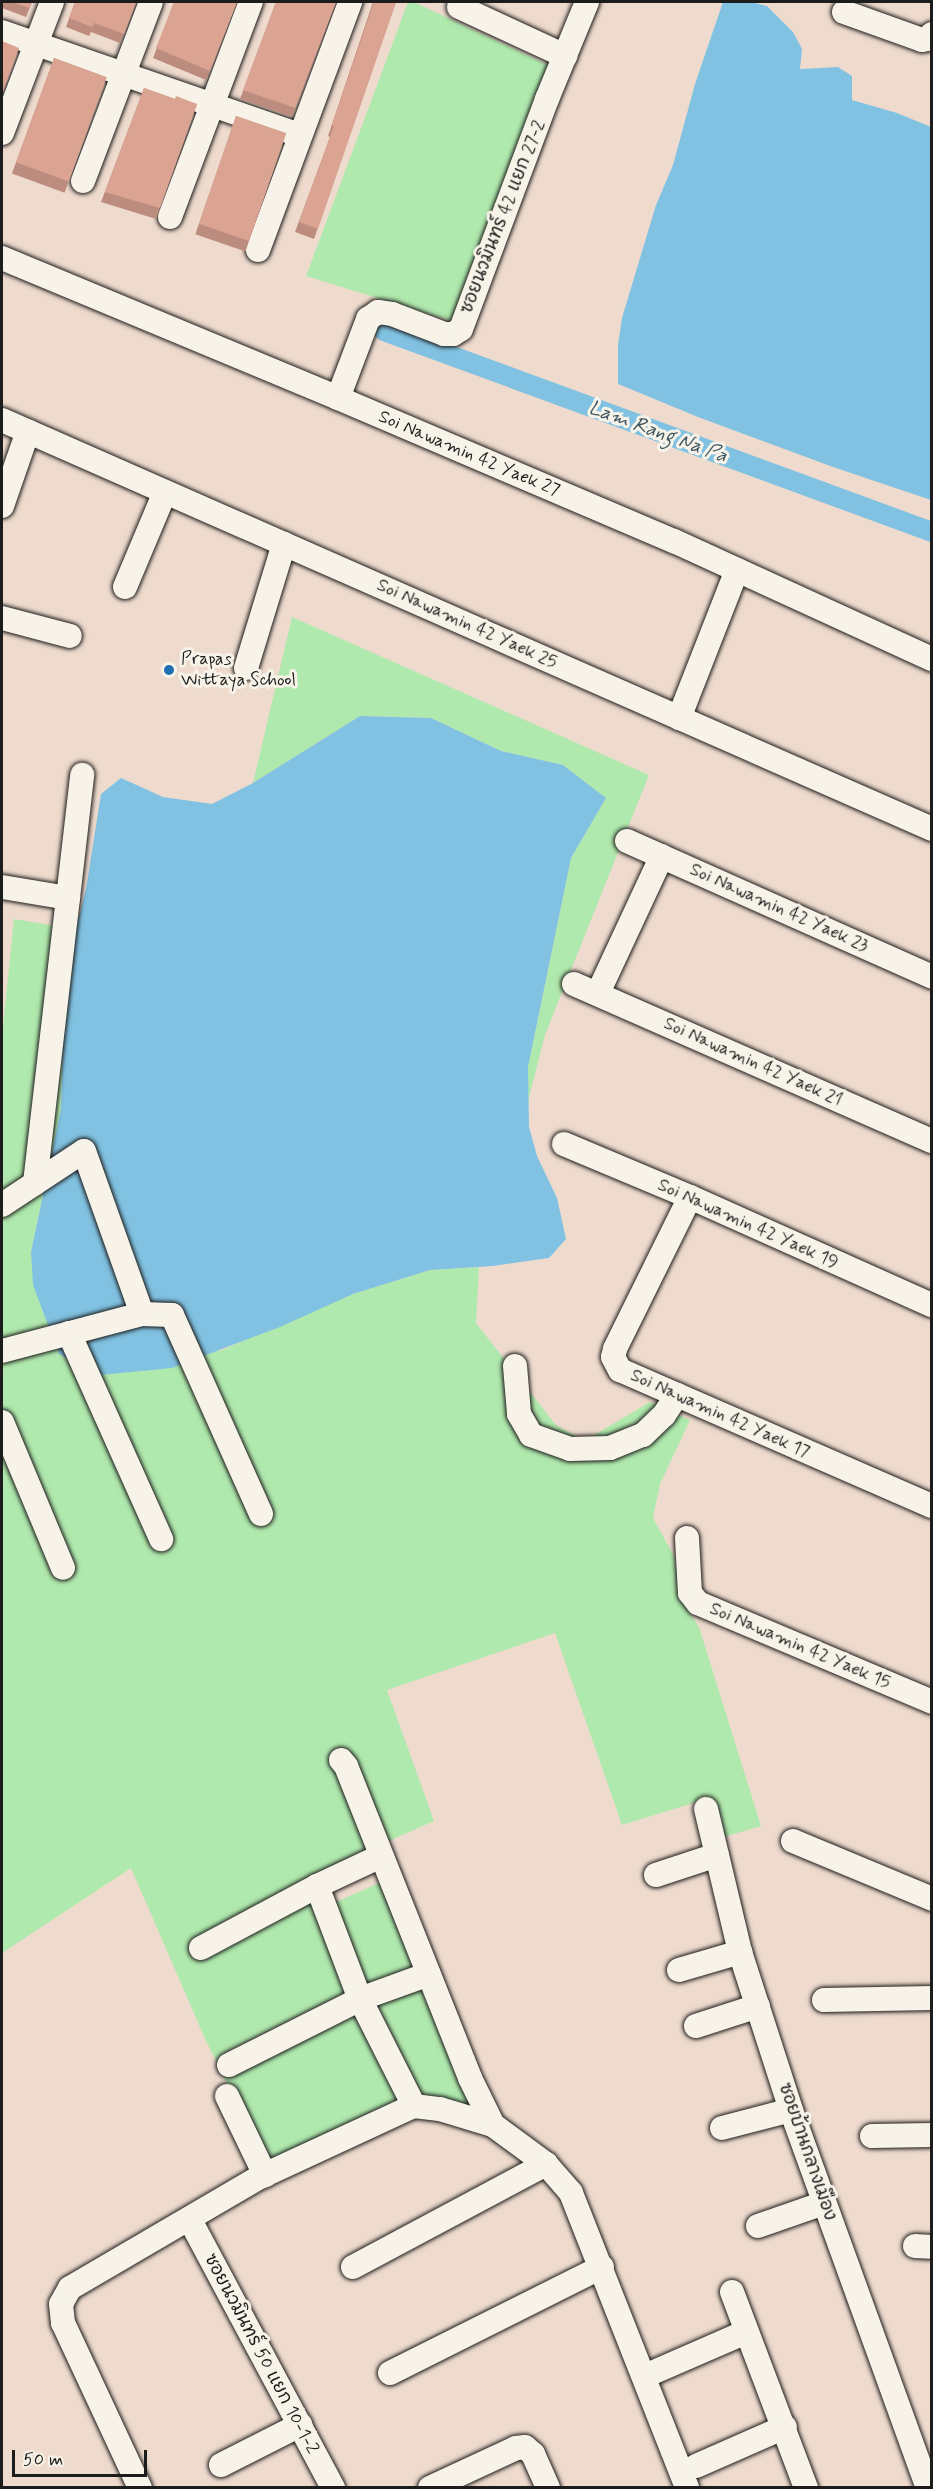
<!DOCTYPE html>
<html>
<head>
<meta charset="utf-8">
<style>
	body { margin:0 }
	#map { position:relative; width:933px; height:2489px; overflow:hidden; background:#efdbce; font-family:Mynerve,"Playpen Sans Thai",sans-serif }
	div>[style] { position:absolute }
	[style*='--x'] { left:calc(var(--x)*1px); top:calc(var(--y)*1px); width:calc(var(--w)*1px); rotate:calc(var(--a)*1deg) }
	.green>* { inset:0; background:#b0e9ad }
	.water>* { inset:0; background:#81c2e2 }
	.canal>* { height:20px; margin:-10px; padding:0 10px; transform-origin:10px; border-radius:10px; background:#81c2e2 }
	.roads { filter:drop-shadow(0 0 2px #1c1c1c) drop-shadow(0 0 2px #1c1c1c) }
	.minor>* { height:24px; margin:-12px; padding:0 12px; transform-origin:12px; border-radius:12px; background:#f7f3e8 }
	.wall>* { inset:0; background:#bc8d7e; transform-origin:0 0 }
	.building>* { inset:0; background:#dba492; transform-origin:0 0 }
	.dots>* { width:16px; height:16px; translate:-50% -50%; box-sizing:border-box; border:3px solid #f7f3e8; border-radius:50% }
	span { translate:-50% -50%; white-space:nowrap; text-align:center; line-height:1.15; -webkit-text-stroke:6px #f7f3e8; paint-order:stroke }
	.street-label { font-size:18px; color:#1c1c1c }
	.poi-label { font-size:18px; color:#1c1c1c }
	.left { translate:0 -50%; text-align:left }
	.water-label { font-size:20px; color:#3f5661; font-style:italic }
	.frame { position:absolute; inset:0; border:3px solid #1c1c1c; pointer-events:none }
	.scale { position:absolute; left:12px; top:2450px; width:135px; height:27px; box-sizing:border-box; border:3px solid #1c1c1c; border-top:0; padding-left:8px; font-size:18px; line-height:21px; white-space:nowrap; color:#1c1c1c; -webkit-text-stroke:4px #f7f3e8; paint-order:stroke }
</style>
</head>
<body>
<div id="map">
	<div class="green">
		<i style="clip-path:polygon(408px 2px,414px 2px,550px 66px,452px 321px,306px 276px)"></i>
		<i style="clip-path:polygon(292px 617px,649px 775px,545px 1035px,528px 1101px,528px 1067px,571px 858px,606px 798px,563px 765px,501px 751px,431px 718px,360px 716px,253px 783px)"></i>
		<i style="clip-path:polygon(14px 919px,75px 929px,63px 1035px,61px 1109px,31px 1252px,220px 1351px,353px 1294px,430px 1270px,479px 1267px,476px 1323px,555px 1424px,584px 1441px,650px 1402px,690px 1420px,660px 1484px,653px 1518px,674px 1556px,682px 1601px,699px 1627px,761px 1826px,724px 1837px,700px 1801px,622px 1825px,555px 1633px,387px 1690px,434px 1821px,310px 1876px,320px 1909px,386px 1880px,477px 2109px,403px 2102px,267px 2164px,206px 2041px,131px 1868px,2px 1953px,2px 1036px)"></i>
	</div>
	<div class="water">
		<i style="clip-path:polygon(723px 2px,751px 2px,767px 6px,793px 32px,802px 49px,800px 69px,838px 67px,852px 76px,852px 100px,897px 113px,931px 127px,931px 500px,833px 467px,698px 417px,618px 384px,618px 345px,622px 318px,656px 205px,673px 165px,695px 84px)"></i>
		<i style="clip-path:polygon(360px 716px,431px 718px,501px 751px,563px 765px,606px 798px,571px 858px,528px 1067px,529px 1127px,537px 1156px,557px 1198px,566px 1239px,549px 1258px,493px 1266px,430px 1270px,353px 1294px,280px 1327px,172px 1368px,100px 1375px,59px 1354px,33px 1285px,31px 1252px,61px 1109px,63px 1035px,71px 948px,86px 889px,101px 794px,121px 778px,163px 797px,212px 804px,253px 783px)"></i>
	</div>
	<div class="canal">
		<i style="--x:384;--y:331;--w:584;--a:20.14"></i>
	</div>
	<div class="roads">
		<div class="minor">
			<i style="--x:459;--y:7;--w:117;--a:24.8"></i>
			<i style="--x:844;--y:12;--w:83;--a:19.7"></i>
			<i style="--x:922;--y:40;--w:5;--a:-11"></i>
			<i style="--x:927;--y:39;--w:7;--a:-45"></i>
			<i style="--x:2;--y:32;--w:315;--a:19.1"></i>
			<i style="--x:2;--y:133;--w:140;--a:-69.1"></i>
			<i style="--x:83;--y:181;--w:191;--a:-69.2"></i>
			<i style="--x:170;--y:217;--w:230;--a:-69.4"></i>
			<i style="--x:258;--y:250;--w:265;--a:-69.6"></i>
			<i style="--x:2;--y:258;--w:364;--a:22.6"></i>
			<i style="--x:338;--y:398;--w:365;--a:23.1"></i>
			<i style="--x:674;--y:541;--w:284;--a:24.6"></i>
			<i style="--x:338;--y:398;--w:85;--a:-69.2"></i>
			<i style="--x:368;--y:319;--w:12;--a:-35"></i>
			<i style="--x:378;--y:312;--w:14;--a:8"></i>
			<i style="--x:392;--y:314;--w:56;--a:21"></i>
			<i style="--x:444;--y:334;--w:9;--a:0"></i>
			<i style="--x:453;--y:334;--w:9;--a:-32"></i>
			<i style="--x:461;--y:329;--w:246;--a:-69.5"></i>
			<i style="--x:547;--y:99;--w:105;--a:-67.6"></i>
			<i style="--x:2;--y:420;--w:1016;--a:23.74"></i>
			<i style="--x:2;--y:506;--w:79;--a:-70.9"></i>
			<i style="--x:125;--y:587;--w:103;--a:-67.2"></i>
			<i style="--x:2;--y:618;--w:70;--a:14.8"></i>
			<i style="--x:246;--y:668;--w:130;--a:-73"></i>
			<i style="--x:679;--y:718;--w:159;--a:-68.6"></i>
			<i style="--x:627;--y:841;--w:334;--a:24"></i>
			<i style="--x:2;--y:887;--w:67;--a:9.5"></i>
			<i style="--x:574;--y:984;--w:391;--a:23.7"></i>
			<i style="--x:598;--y:993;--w:151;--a:-65"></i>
			<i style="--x:564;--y:1144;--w:137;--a:22.8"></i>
			<i style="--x:690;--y:1197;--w:265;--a:24.1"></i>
			<i style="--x:35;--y:1183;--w:411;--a:-83.4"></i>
			<i style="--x:690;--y:1197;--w:169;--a:116.3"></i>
			<i style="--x:615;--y:1349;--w:8;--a:104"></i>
			<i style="--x:613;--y:1357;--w:15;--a:62"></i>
			<i style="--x:620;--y:1370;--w:340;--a:23.6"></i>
			<i style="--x:2;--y:1205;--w:98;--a:-33.4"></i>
			<i style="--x:84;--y:1151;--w:173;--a:70.4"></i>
			<i style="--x:142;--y:1314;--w:30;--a:2"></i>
			<i style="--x:172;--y:1315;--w:218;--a:65.9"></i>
			<i style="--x:69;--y:1333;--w:226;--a:65.9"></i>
			<i style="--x:2;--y:1351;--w:145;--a:-14.8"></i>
			<i style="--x:515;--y:1366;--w:48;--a:85.2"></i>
			<i style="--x:519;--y:1414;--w:24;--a:60"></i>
			<i style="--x:531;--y:1435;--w:41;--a:19.7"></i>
			<i style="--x:570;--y:1449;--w:40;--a:-1.4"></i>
			<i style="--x:610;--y:1448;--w:35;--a:-22"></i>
			<i style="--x:643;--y:1435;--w:29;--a:-44"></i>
			<i style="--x:664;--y:1415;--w:24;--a:-57"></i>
			<i style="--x:2;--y:1422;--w:158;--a:67.3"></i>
			<i style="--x:687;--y:1538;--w:55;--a:86.9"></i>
			<i style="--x:690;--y:1593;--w:13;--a:51"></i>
			<i style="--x:698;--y:1603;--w:254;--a:22.9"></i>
			<i style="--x:341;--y:1760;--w:8;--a:50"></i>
			<i style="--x:346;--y:1766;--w:336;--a:68.3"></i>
			<i style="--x:470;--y:2078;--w:52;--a:63.9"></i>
			<i style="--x:706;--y:1809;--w:147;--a:76.6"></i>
			<i style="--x:740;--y:1952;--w:166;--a:72.1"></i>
			<i style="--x:791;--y:2110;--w:402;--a:70.1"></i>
			<i style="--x:793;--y:1841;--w:151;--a:22.6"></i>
			<i style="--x:656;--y:1875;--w:64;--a:-18.2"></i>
			<i style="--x:317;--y:1886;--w:121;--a:69.2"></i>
			<i style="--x:360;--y:1999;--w:120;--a:63.2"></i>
			<i style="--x:201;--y:1948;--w:132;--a:-28.1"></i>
			<i style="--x:317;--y:1886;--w:71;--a:-25.1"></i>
			<i style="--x:679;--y:1970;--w:64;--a:-16.4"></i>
			<i style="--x:824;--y:2000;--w:108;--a:-1.1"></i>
			<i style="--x:696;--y:2026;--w:65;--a:-17.9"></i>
			<i style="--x:229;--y:2065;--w:147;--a:-26.7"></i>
			<i style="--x:360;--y:1999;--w:73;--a:-19.9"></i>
			<i style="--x:227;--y:2096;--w:88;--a:64.3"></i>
			<i style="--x:722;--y:2128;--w:71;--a:-14.6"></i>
			<i style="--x:872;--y:2136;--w:60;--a:-1"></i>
			<i style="--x:190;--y:2220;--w:304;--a:61.9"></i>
			<i style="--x:758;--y:2226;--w:70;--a:-19.2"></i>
			<i style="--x:915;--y:2246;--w:17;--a:3"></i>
			<i style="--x:353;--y:2267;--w:219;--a:-28.1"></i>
			<i style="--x:732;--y:2292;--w:210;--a:69.3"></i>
			<i style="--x:654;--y:2372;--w:100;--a:-23.5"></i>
			<i style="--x:390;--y:2373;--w:237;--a:-26.6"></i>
			<i style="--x:221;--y:2465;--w:89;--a:-26.9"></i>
			<i style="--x:696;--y:2466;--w:97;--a:-23.7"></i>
			<i style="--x:140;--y:2488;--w:182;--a:-115"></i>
			<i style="--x:63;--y:2323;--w:19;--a:-96"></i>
			<i style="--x:61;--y:2304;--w:18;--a:-61"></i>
			<i style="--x:70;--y:2288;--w:220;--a:-30.3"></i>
			<i style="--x:260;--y:2177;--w:170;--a:-24.8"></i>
			<i style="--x:414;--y:2106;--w:26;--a:7"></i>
			<i style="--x:440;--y:2109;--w:55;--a:16.8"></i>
			<i style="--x:493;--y:2125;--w:66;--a:36.3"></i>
			<i style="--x:546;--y:2164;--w:38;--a:49"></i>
			<i style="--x:571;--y:2193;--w:317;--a:68.5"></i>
			<i style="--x:430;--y:2488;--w:95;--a:-24.9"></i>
			<i style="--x:516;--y:2448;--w:9;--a:-6"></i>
			<i style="--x:525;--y:2447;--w:11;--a:41"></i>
			<i style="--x:533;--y:2454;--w:37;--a:66"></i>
		</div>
	</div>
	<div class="wall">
		<i style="clip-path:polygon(2px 2px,32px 2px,26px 17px,2px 8px)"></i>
		<i style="clip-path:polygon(75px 2px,136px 2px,120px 43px,91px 32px,89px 36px,66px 27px)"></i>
		<i style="clip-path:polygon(174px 2px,237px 2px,206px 80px,153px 58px)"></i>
		<i style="clip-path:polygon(276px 2px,336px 2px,292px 117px,240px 99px)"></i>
		<i style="clip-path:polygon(373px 2px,396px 2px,314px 239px,295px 232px,330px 137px,328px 136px)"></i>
		<i style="left:54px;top:58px;width:56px;height:123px;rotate:20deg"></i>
		<i style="clip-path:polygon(144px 88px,175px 99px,197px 104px,156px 219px,101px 202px)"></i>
		<i style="left:236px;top:116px;width:53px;height:125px;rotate:19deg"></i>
	</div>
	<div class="building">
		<i style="clip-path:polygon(12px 2px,31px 2px,29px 8px)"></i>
		<i style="clip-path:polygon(75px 2px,136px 2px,124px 34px,94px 23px,92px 27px,69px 18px)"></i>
		<i style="clip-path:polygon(174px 2px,237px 2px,210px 71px,156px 48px)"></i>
		<i style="clip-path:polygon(276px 2px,336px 2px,295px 108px,243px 90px)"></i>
		<i style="clip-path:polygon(374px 2px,396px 2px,318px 229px,299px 222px,334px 126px,332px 125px)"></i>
		<i style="clip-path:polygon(2px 41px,19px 48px,2px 94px)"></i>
		<i style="left:54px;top:58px;width:56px;height:111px;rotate:20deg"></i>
		<i style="clip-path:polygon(144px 88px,175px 99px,176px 96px,197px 104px,160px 208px,105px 192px)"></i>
		<i style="left:236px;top:116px;width:53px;height:114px;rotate:19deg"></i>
	</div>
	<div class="dots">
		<i style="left:169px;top:670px;background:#1f6fb2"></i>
	</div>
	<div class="street-label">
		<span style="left:503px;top:217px;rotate:-69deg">ซอยนวมินทร์ 42 แยก 27-2</span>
		<span style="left:469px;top:454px;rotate:23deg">Soi Nawamin 42 Yaek 27</span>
		<span style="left:467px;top:624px;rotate:24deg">Soi Nawamin 42 Yaek 25</span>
		<span style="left:779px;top:908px;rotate:24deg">Soi Nawamin 42 Yaek 23</span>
		<span style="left:753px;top:1062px;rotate:24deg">Soi Nawamin 42 Yaek 21</span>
		<span style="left:748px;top:1224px;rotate:24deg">Soi Nawamin 42 Yaek 19</span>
		<span style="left:720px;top:1414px;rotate:24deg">Soi Nawamin 42 Yaek 17</span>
		<span style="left:800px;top:1646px;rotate:23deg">Soi Nawamin 42 Yaek 15</span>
		<span style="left:807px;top:2152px;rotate:71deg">ซอยบ้านกลางเมือง</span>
		<span style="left:261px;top:2354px;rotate:62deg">ซอยนวมินทร์ 50 แยก 10-1-2</span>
	</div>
	<div class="poi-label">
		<span class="left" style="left:181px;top:670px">Prapas<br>Wittaya School</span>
	</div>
	<div class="water-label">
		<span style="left:658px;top:432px;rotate:20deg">Lam Rang Na Pa</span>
	</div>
	<div class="frame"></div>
	<div class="scale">50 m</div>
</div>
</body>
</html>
